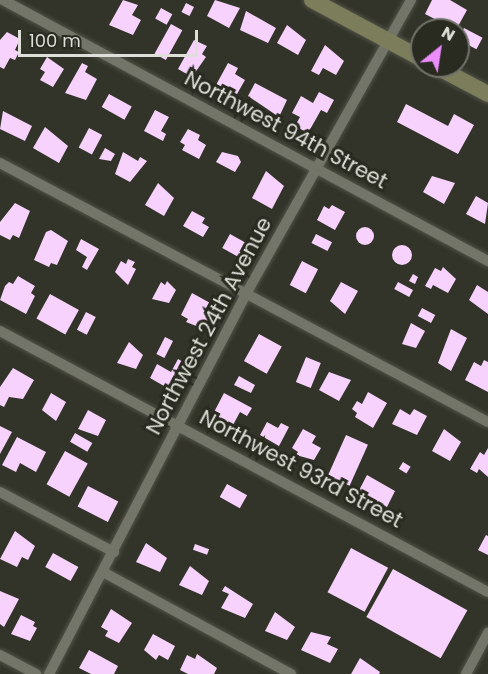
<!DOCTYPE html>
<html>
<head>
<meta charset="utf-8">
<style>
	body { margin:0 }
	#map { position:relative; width:488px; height:674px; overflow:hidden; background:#333429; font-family:Poppins,sans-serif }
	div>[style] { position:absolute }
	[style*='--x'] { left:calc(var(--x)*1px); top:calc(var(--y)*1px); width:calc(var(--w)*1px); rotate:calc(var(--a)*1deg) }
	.building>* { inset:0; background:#f6d2fc; transform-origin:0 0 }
	.round { border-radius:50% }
	.roads { filter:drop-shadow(0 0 2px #515249) drop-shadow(0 0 2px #515249) }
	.minor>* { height:10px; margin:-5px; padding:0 5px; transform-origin:5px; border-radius:5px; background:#747569 }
	.secondary>* { height:16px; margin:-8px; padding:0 8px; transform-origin:8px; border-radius:8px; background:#7c7d5b }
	span { translate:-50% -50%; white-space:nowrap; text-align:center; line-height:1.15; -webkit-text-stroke:6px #292a20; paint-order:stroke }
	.street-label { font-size:21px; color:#dedfd8 }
	.north { position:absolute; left:410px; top:18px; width:60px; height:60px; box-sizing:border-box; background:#292a20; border:2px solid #71726a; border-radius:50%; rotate:30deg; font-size:16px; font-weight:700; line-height:24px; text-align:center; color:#dedfd8 }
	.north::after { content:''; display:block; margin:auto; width:21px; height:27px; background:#eb8dfc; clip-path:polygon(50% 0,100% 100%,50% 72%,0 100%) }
	.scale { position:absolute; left:18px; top:30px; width:180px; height:27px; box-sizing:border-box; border:3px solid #dedfd8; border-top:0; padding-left:8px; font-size:18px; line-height:21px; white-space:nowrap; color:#dedfd8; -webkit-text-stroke:4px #292a20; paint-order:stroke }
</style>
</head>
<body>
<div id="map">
	<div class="building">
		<i style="clip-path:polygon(123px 0,138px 5px,132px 15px,141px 20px,133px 35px,109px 25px)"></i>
		<i style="clip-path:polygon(215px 0,240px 8px,229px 28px,207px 16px)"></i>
		<i style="clip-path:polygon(432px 0,450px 0,467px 10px,456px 30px,425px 14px)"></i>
		<i style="left:186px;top:3px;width:9px;height:10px;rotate:27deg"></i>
		<i style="left:161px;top:8px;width:13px;height:12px;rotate:29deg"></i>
		<i style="clip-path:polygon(246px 11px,276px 28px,268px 43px,240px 30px)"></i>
		<i style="left:171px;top:24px;width:13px;height:34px;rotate:29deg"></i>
		<i style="clip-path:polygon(287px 25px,306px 40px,298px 55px,277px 43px)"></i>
		<i style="left:464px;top:28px;width:21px;height:13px;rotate:28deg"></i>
		<i style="clip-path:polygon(7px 32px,20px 39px,15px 50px,19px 52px,15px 60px,10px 58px,4px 69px,0 67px,0 40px)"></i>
		<i style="clip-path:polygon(194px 40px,207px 46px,202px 54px,206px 57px,192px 77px,178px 69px)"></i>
		<i style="clip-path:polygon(325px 45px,344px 61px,336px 75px,323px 68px,319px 75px,311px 71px)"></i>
		<i style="clip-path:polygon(47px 57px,64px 69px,53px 87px,40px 80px,45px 72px,40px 69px)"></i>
		<i style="clip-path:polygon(82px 63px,88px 66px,85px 72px,97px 79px,86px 100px,65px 93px)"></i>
		<i style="clip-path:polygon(228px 63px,238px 68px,235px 74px,245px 80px,237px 94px,216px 85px)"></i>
		<i style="clip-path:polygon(255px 83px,287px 100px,279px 117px,248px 96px)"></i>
		<i style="clip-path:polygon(319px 92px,334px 100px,327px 113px,321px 110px,308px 133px,295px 126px,300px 117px,292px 113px,301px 96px,313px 103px)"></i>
		<i style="left:109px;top:94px;width:26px;height:15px;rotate:29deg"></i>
		<i style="clip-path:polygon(406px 104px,448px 126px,454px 114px,474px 125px,458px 154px,397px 122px)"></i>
		<i style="clip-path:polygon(155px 110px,169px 117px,161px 131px,166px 134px,163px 141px,144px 131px)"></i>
		<i style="clip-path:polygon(3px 111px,32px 126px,25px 141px,0 129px)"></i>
		<i style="clip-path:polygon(45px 127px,68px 146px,59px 163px,33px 148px)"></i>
		<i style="left:89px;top:128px;width:15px;height:22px;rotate:28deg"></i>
		<i style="clip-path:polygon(188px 129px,200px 135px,198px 140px,206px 145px,199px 159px,182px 150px,185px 145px,180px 142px)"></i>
		<i style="clip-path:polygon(105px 148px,115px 154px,111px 161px,99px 159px)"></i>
		<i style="clip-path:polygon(123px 152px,138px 161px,140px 157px,147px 161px,130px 182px,115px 174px)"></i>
		<i style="clip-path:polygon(222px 152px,238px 156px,241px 162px,235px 172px,216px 162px)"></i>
		<i style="clip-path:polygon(266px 171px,284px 186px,272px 209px,252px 198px)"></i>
		<i style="clip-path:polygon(432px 176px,455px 183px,444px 204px,423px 192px)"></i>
		<i style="clip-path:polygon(158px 183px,174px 198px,164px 216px,145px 205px)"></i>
		<i style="clip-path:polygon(476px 196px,488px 203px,485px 224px,466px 214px)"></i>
		<i style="clip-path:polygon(15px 203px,30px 211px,19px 238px,13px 235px,10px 240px,0 235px,0 222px)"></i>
		<i style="clip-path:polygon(332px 205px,345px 212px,335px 230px,317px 220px,324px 206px,329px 209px)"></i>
		<i style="clip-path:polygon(192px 211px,205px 218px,202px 223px,209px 227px,203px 237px,183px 226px)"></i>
		<i class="round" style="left:356px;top:227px;width:18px;height:18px"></i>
		<i style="clip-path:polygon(51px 230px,68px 241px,57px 265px,51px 263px,49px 267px,34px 260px,46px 232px)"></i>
		<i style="left:230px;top:234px;width:23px;height:16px;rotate:29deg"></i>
		<i style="left:316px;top:234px;width:18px;height:10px;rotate:27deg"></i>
		<i style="clip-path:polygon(81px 239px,99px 249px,87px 270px,82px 267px,87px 257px,76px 250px)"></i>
		<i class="round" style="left:392px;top:245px;width:20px;height:20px"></i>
		<i style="clip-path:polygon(128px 259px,135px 262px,132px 267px,136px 269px,128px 285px,115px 272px,121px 261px,126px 264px)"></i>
		<i style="left:302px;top:261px;width:18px;height:27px;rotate:27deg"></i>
		<i style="clip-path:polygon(443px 267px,456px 279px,448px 293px,433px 285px,431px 289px,425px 286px,435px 268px,441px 271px)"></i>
		<i style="clip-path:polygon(413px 274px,418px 277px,415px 284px,409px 281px)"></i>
		<i style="clip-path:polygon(18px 276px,35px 286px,31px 293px,35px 296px,26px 314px,0 300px,5px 286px,9px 282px,13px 284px)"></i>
		<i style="clip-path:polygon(167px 281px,176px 290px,169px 303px,152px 299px,161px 282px,165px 285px)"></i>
		<i style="clip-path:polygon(341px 282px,358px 291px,345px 314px,330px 301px)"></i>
		<i style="left:398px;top:282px;width:17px;height:8px;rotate:28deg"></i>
		<i style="clip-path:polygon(477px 285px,488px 292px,488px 314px,469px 300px)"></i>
		<i style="clip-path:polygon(192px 293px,221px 309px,209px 331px,186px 322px,188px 319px,181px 315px)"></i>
		<i style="left:50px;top:294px;width:33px;height:28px;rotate:29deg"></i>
		<i style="left:422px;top:308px;width:15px;height:9px;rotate:28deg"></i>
		<i style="left:86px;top:312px;width:11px;height:20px;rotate:27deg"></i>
		<i style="clip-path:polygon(411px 323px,425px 331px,416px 348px,402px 344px)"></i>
		<i style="clip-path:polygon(451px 329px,467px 338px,451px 371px,438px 363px)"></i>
		<i style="left:259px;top:334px;width:26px;height:31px;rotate:29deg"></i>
		<i style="left:165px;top:337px;width:9px;height:19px;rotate:27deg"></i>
		<i style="clip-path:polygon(129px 342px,143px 355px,136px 369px,117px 363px)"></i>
		<i style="left:306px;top:357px;width:16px;height:27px;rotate:22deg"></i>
		<i style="clip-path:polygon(178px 359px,185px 363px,171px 390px,150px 378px,157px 364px,171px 372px)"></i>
		<i style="clip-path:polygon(484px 360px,488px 362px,488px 392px,465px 380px,474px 362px,481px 366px)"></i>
		<i style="clip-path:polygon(13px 368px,34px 380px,23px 399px,9px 397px,4px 407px,0 405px,0 387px)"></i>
		<i style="clip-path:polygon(329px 372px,351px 380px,339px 401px,319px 390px)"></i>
		<i style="clip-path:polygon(239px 376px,255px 385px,251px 393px,234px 385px)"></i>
		<i style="clip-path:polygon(368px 392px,387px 403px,373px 428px,355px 417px,357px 413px,352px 409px,357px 401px,362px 404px)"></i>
		<i style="clip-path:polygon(51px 393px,66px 402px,56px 421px,42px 410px)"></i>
		<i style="clip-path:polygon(224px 393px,252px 408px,247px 416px,240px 412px,233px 425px,213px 414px)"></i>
		<i style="clip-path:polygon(400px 409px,410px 415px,414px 409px,427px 416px,417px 435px,392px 424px)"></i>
		<i style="clip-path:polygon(88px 410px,106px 420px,98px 436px,78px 429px)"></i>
		<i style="clip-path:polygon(267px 422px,278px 428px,281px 423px,289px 427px,279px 446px,260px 435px)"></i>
		<i style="clip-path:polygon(0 426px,12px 432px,0 454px)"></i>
		<i style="clip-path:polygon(303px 429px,316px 436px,312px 443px,321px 448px,314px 460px,296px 455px,298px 452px,292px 448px)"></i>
		<i style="clip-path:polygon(444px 429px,461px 442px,450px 461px,432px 451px)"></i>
		<i style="left:75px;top:433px;width:20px;height:10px;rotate:30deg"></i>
		<i style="left:346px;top:435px;width:24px;height:45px;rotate:24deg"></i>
		<i style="clip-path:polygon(17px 437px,46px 452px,36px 472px,20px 463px,16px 472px,2px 465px)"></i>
		<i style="clip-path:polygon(488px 448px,488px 477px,479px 469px,477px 473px,470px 469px,480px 452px,484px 455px)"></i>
		<i style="left:65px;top:451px;width:26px;height:38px;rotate:29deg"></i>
		<i style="left:403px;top:462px;width:9px;height:8px;rotate:32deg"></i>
		<i style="clip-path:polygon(367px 475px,395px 491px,387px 507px,370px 498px,366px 505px,355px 498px)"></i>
		<i style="left:227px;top:484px;width:23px;height:15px;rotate:29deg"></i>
		<i style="left:88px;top:486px;width:34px;height:23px;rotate:27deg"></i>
		<i style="clip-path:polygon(15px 531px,35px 546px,28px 560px,22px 557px,17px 567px,0 559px)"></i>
		<i style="clip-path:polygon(486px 535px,488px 536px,488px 555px,478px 550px)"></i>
		<i style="clip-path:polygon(146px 543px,167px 558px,160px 572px,136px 562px)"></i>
		<i style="left:195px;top:544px;width:15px;height:6px;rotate:20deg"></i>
		<i style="left:351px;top:548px;width:42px;height:50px;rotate:28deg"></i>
		<i style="left:53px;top:553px;width:29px;height:16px;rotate:29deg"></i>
		<i style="clip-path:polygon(190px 566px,209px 581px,202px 595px,179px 585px)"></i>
		<i style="left:393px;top:569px;width:85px;height:55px;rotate:29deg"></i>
		<i style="clip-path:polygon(225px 586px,253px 604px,245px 618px,221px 608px,229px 594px,222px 591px)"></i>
		<i style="clip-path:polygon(0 591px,19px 599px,4px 627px,0 624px)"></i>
		<i style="clip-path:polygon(111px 609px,132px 623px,119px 643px,105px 636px,108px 631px,101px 627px)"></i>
		<i style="clip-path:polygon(275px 612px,295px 627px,287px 640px,265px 631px)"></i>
		<i style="clip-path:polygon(21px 615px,35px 622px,33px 626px,37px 628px,30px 641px,11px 634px)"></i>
		<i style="clip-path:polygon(311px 632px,331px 637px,327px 644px,338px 649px,330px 663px,301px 650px)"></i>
		<i style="clip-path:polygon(153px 634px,175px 646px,168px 660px,159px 655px,156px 660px,144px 650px)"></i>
		<i style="clip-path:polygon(89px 650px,118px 666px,114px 674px,91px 674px,79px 668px)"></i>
		<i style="clip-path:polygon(197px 654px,217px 668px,214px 674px,188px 674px,180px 670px,187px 655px,195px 659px)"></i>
		<i style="clip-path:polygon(360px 658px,380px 672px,379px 674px,351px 674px)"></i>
	</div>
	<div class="roads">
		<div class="minor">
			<i style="--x:3;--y:0;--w:551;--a:28.29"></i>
			<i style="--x:0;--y:163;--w:552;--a:27.96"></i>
			<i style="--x:0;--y:331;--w:553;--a:28.14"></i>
			<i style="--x:0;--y:492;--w:129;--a:27.8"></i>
			<i style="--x:103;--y:572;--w:214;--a:28.5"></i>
			<i style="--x:0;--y:655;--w:41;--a:27.8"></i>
			<i style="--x:49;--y:674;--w:428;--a:-62.6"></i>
			<i style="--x:246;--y:294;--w:337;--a:-60.7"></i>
			<i style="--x:466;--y:674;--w:47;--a:-61.8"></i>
		</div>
		<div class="secondary">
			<i style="--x:312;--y:0;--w:125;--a:28.2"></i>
			<i style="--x:435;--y:66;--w:60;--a:27.8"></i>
		</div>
	</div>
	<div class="street-label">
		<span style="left:286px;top:130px;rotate:28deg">Northwest 94th Street</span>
		<span style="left:209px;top:326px;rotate:-62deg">Northwest 24th Avenue</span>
		<span style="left:301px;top:469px;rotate:28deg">Northwest 93rd Street</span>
	</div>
	<div class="north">N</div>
	<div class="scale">100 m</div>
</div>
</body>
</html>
